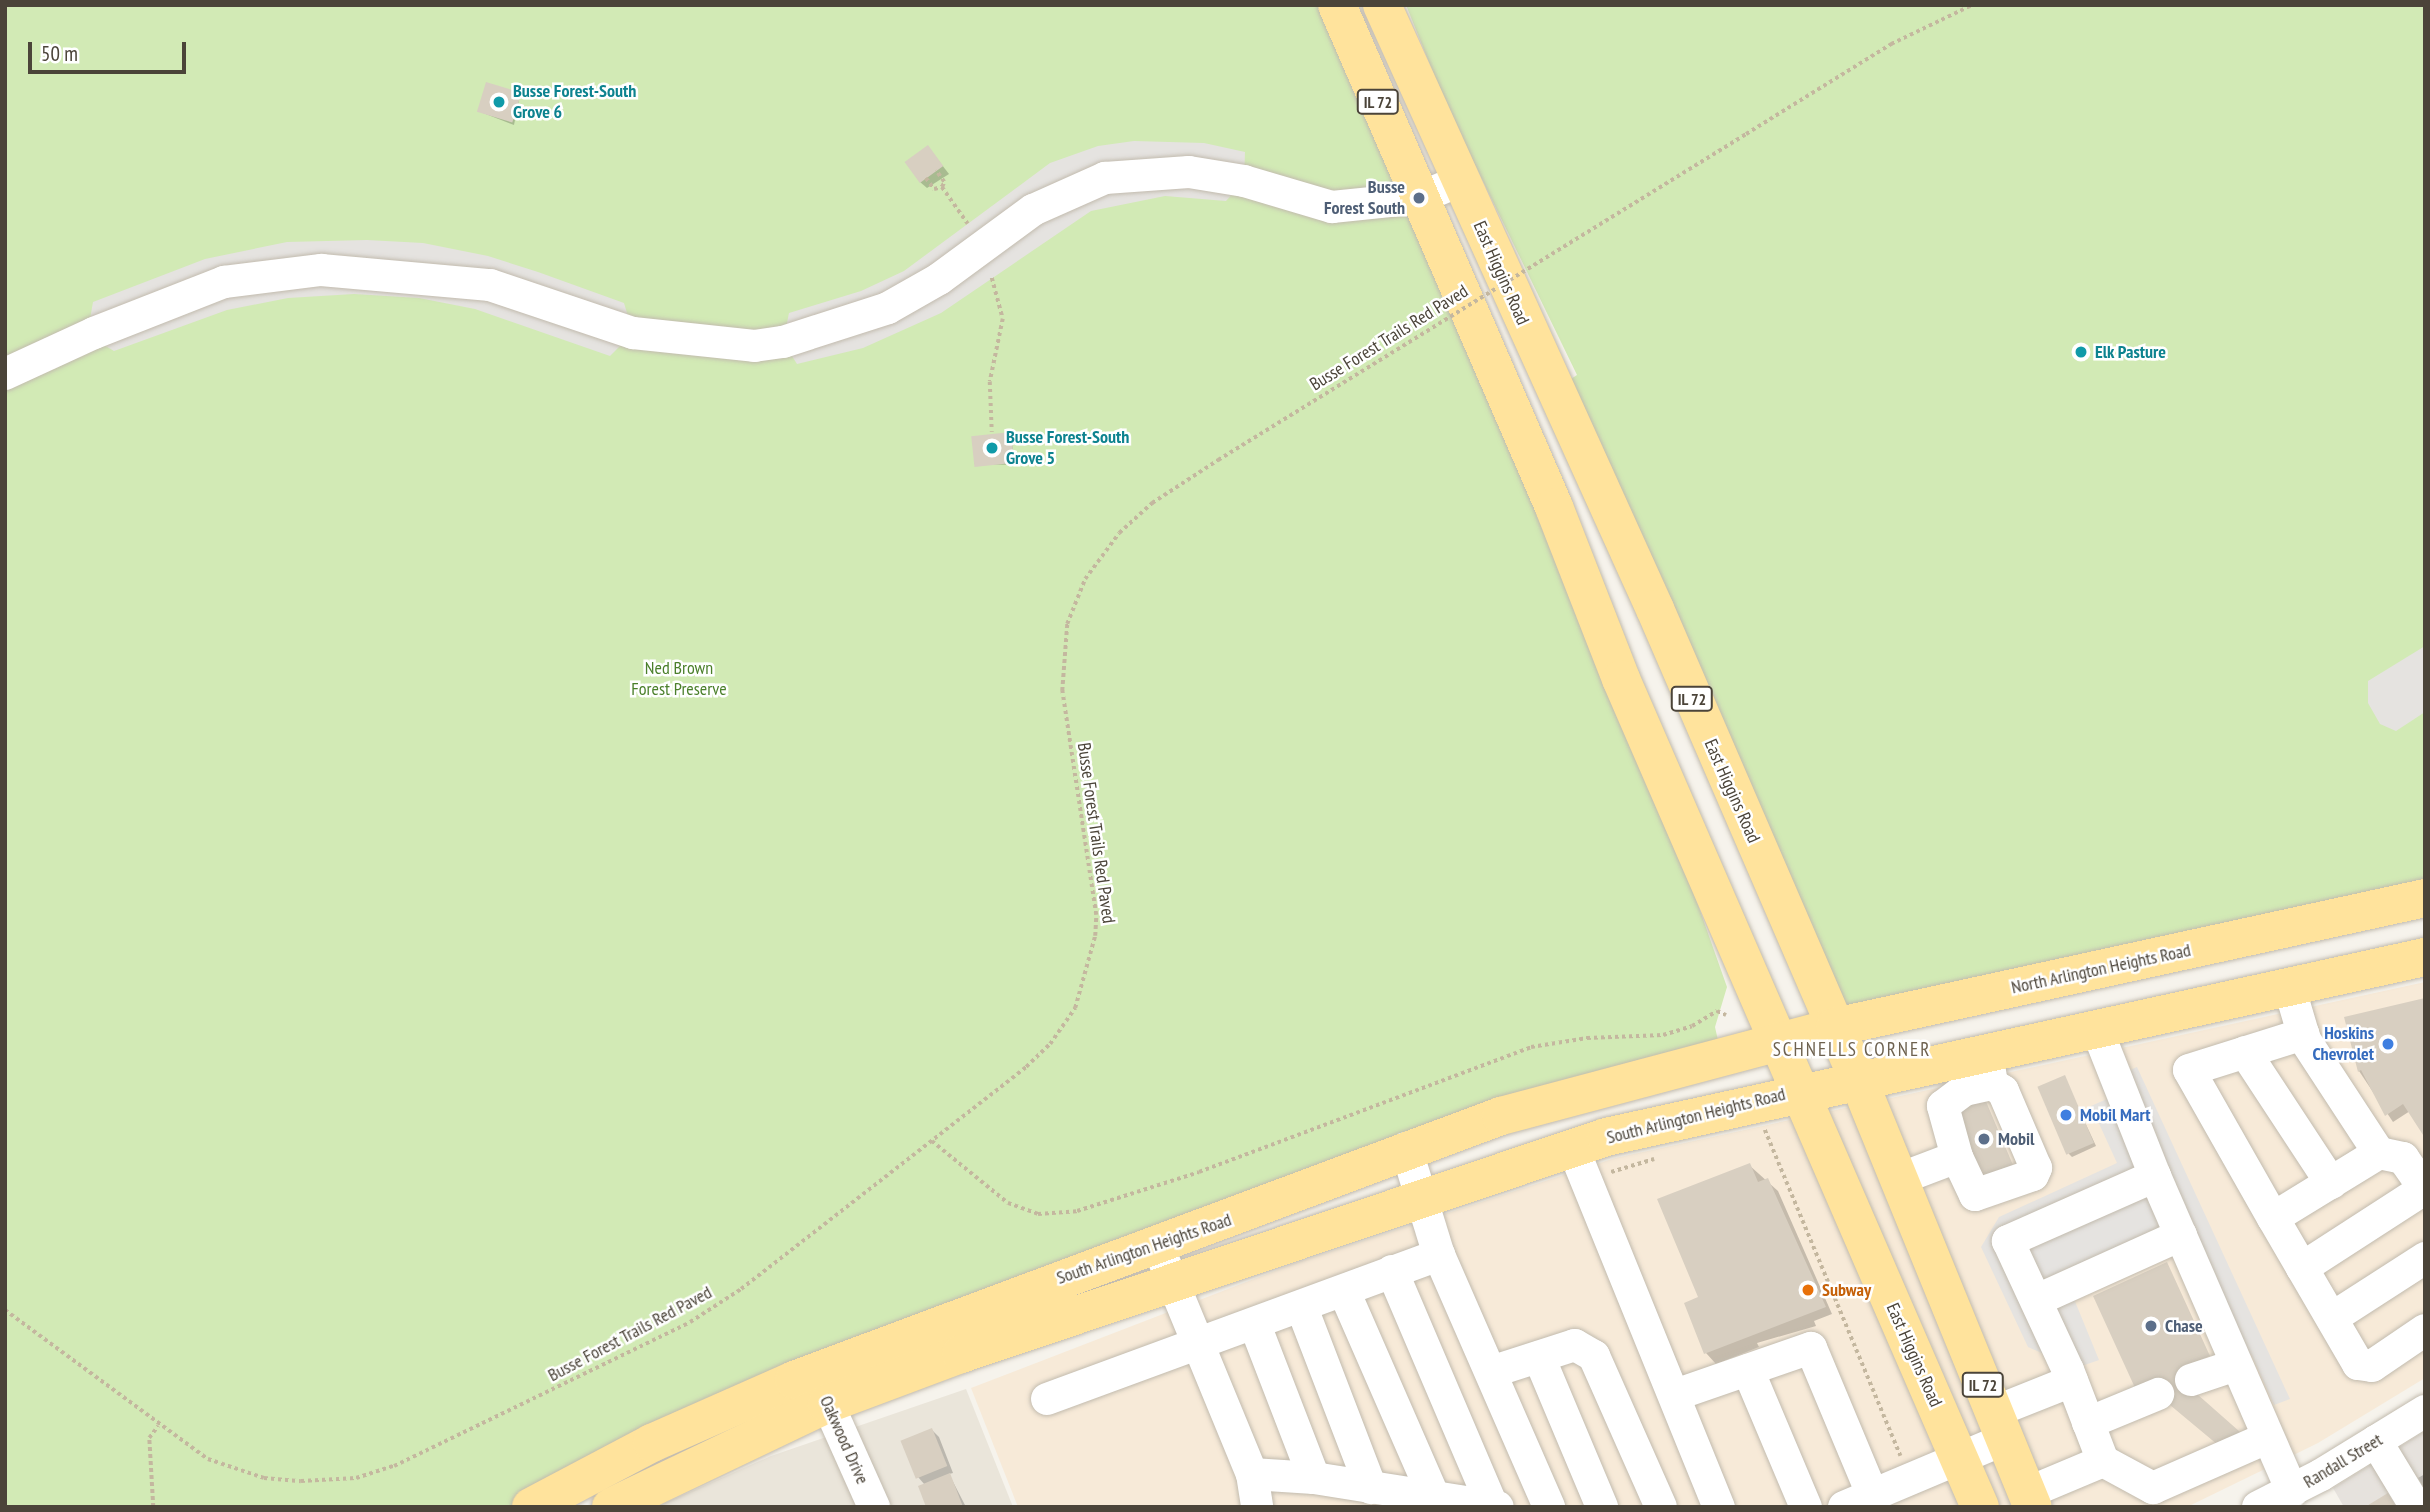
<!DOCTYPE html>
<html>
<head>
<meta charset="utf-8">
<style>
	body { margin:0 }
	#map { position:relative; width:2430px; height:1512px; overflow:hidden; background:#f6f3ec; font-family:"PT Sans Narrow",sans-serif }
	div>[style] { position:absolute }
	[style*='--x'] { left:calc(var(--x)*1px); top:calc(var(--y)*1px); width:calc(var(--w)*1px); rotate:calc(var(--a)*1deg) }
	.residential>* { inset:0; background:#eae5da }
	.commercial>* { inset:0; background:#f7ead8 }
	.industrial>* { inset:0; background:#e6e2dd }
	.green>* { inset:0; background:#d2eab5 }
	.parking>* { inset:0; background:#e5e3e0 }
	.shadow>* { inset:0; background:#0003 }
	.building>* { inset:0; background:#d8cfc1; transform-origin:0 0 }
	.path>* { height:3.5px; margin-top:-1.75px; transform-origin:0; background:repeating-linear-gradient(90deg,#c4b79f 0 3.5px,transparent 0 7px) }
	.roads { filter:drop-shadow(0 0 2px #c2bbae) drop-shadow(0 0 2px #c2bbae) }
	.minor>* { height:32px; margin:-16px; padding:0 16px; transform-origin:16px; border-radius:16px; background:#fff }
	.major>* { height:38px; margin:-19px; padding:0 19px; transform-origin:19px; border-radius:19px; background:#ffe39c }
	.path-bridge>* { height:3.5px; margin-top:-1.75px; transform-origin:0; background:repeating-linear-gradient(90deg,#c4b79f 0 3.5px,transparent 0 7px) }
	.dots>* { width:19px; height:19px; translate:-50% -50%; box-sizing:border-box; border:4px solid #fff; border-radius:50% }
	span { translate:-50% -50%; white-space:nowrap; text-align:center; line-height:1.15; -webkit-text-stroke:5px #fff; paint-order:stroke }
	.shield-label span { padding:2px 5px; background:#fff; border:2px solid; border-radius:5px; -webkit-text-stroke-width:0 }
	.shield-label { font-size:16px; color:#4b4439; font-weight:700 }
	.culture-label { font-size:18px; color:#0d838f; font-weight:700 }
	.left { translate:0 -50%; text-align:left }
	.service-label { font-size:18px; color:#4e5e75; font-weight:700 }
	.right { translate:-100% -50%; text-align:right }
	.street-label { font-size:18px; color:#4b4439 }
	.park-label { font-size:18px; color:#4a7f2a }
	.shop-label { font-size:18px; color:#366cbe; font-weight:700 }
	.food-label { font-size:18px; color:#c56008; font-weight:700 }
	.neighbourhood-label { font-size:19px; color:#6e6250; letter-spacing:2px }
	.frame { position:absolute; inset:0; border:7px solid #4b4439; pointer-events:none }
	.scale { position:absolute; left:28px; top:42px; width:158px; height:32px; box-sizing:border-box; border:4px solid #4b4439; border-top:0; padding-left:9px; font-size:21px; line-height:24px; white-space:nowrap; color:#4b4439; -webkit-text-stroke:5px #fff; paint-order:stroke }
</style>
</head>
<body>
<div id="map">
	<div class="residential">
		<i style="clip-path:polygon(966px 1389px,1013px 1507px,656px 1507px,771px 1456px)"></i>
	</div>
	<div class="commercial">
		<i style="clip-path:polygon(2425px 982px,2425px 1378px,2318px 1443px,2187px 1507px,1018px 1507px,971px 1388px,1293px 1264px,1615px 1158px)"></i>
	</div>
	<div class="industrial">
		<i style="clip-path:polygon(2425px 1431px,2425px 1507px,2344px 1507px,2333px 1488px)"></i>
	</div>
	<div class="green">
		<i style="clip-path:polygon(5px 5px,1337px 5px,1591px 602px,1727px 987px,1715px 1027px,1721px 1054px,1661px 1068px,525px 1507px,5px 1507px)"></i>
		<i style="clip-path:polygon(1406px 5px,2425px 5px,2425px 892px,1835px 1027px,1554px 390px,1577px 375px,1447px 107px)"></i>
	</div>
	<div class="parking">
		<i style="clip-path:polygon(1134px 141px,1204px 143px,1245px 152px,1244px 181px,1226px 201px,1165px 196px,1091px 211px,941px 313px,863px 348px,797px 364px,783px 342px,789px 313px,861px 291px,904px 271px,1050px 163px,1098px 146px)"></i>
		<i style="clip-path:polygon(367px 240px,423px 243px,488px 256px,538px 272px,624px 303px,633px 333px,610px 356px,475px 309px,419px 298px,354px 294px,288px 298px,227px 310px,114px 351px,97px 341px,90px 319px,93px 302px,205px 259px,287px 242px)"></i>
		<i style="clip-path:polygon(2425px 646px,2425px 712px,2396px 731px,2380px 724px,2368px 703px,2368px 681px)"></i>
		<i style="clip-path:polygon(2137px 1067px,2290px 1399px,2274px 1405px,2251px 1354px,2223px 1364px,2174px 1252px,2072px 1294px,2099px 1360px,2076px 1368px,2028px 1347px,1981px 1247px,1999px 1217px,2117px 1163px,2091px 1106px,2107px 1099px,2100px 1084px)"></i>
	</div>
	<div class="shadow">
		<i style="clip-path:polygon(520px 95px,514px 125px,478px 111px)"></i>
		<i style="clip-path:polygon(928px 147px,949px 174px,927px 188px,920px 182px)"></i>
		<i style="clip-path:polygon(1010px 433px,1016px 465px,974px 464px)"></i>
		<i style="clip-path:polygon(2346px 1019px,2410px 1111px,2393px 1122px,2359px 1071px)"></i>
		<i style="clip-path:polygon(2064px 1077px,2096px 1146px,2072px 1157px,2069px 1154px)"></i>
		<i style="clip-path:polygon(1749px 1165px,1778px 1191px,1832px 1314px,1814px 1321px,1816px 1326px,1757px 1343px,1759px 1347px,1716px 1364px,1706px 1353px,1700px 1298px)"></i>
		<i style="clip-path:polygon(932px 1430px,939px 1437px,953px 1473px,949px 1474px,966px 1507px,928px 1507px,925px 1485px,918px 1477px)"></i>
		<i style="clip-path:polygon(2425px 1474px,2425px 1490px,2418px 1478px)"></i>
	</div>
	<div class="building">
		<i style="left:486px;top:82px;width:37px;height:31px;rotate:17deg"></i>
		<i style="left:928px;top:145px;width:26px;height:29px;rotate:54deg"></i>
		<i style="left:1011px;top:432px;width:31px;height:40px;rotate:84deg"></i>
		<i style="clip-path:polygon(2425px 998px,2425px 1138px,2403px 1104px,2385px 1116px,2361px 1070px,2358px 1072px,2344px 1017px)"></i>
		<i style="left:2065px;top:1075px;width:74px;height:30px;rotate:67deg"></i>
		<i style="left:1982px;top:1092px;width:88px;height:34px;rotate:67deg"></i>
		<i style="clip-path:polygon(1750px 1163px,1758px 1182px,1768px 1178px,1826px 1307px,1704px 1354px,1684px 1303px,1698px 1297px,1657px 1199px)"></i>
		<i style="clip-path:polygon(2167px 1262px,2210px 1356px,2184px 1367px,2197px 1394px,2248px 1439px,2224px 1450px,2146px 1385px,2136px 1390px,2093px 1296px)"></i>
		<i style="left:932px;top:1428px;width:41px;height:34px;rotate:68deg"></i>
		<i style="clip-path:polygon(950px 1473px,963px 1507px,926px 1507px,918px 1486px)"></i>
		<i style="clip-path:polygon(2388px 1493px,2396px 1507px,2365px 1507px)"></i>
	</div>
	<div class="path">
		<i style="--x:1746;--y:134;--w:171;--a:-31.8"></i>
		<i style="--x:1891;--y:44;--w:90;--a:-25.7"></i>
		<i style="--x:926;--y:178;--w:14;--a:54"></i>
		<i style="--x:934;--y:189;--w:8;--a:-14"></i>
		<i style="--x:942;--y:187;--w:5;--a:-68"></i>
		<i style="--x:944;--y:182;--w:14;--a:-126"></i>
		<i style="--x:942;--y:187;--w:45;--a:54.9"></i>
		<i style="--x:992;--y:278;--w:42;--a:75"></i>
		<i style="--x:1003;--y:319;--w:64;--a:101.7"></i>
		<i style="--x:990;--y:382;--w:50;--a:87.7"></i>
		<i style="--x:1765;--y:1130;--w:353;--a:67.4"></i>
		<i style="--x:932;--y:1141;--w:98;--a:39.2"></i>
		<i style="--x:1008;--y:1203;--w:32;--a:20"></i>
		<i style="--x:1038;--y:1214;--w:39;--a:-4"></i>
		<i style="--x:1077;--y:1211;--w:128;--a:-17.7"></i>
		<i style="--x:1199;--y:1172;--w:355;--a:-20.6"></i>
		<i style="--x:1531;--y:1047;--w:57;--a:-9.1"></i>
		<i style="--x:1587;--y:1038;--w:76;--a:-2.3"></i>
		<i style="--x:1663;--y:1035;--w:30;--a:-17"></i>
		<i style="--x:1692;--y:1026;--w:29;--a:-31"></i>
		<i style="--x:1717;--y:1011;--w:10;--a:24"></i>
		<i style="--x:1611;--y:1172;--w:45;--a:-16.8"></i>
		<i style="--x:5;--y:1310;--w:252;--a:36.3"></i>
		<i style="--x:208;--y:1459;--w:59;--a:18.7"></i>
		<i style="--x:264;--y:1478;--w:37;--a:5"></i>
		<i style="--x:301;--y:1481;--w:55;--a:-3.1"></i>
		<i style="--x:356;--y:1478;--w:40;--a:-18"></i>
		<i style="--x:394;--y:1466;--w:329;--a:-25.9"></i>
		<i style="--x:690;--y:1322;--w:61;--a:-32.9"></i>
		<i style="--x:741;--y:1289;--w:361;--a:-37.9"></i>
		<i style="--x:1026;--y:1067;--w:33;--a:-44"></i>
		<i style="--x:1050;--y:1044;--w:44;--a:-55.2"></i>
		<i style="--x:1075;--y:1008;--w:75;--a:-74.5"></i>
		<i style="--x:1095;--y:936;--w:21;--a:-87"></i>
		<i style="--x:1096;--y:915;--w:227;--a:-98.6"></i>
		<i style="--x:1062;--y:691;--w:67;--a:-85.7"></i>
		<i style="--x:1067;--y:624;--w:48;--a:-68.2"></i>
		<i style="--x:1085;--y:579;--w:57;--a:-53.5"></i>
		<i style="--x:1119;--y:533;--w:45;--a:-42.3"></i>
		<i style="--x:1152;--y:503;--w:79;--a:-33.1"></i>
		<i style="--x:153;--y:1507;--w:69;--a:-93.3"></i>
		<i style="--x:149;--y:1438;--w:15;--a:-53"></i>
	</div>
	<div class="roads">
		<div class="minor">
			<i style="--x:5;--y:374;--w:98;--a:-24.7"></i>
			<i style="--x:94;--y:333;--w:140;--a:-21.4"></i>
			<i style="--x:224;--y:282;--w:98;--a:-7.1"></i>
			<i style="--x:321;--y:270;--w:170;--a:5.1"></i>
			<i style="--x:490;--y:285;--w:151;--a:18.6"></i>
			<i style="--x:633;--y:333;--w:122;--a:6.1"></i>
			<i style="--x:754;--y:346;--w:29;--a:-8"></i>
			<i style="--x:783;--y:342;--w:110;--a:-17.9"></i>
			<i style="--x:888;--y:308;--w:59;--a:-29.6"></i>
			<i style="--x:939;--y:279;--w:117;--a:-36.3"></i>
			<i style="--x:1033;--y:210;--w:79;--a:-24"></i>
			<i style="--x:1105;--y:178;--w:84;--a:-4.1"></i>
			<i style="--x:1189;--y:172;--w:56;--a:9.3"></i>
			<i style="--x:1244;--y:181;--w:92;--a:16.5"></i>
			<i style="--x:1332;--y:207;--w:87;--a:-5.9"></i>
			<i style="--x:1419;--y:198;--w:43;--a:-23"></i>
			<i style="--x:2289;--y:986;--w:56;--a:73.5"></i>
			<i style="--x:2305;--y:1040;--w:135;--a:56.8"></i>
			<i style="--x:2379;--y:1153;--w:25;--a:12"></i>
			<i style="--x:2403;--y:1158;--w:39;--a:55"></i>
			<i style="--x:2096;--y:1027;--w:160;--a:68.4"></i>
			<i style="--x:2155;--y:1176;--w:344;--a:66.5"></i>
			<i style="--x:2245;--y:1052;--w:157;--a:56.7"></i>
			<i style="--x:1406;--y:1148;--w:112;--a:72.9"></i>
			<i style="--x:1439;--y:1255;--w:275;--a:66.4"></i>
			<i style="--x:1573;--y:1148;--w:388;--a:67.9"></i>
			<i style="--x:2379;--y:1153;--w:124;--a:148.5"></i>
			<i style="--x:2273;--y:1218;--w:169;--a:59.8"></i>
			<i style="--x:2358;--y:1364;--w:14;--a:8"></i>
			<i style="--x:2372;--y:1366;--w:64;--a:-34.2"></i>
			<i style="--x:1957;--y:1157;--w:42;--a:64.7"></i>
			<i style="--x:1975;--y:1195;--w:61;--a:-19"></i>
			<i style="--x:2033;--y:1175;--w:8;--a:-67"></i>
			<i style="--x:2036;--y:1168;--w:84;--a:-113.2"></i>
			<i style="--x:2003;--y:1091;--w:13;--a:-148"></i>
			<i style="--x:2155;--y:1176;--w:161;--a:156.1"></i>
			<i style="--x:2008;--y:1241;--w:142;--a:65.1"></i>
			<i style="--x:2068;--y:1370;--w:97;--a:69"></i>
			<i style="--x:2103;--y:1461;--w:57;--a:28.4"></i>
			<i style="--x:2153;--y:1488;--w:124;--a:-23.7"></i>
			<i style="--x:1899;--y:1179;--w:62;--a:-20.8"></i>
			<i style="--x:1957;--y:1157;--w:53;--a:-105.4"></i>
			<i style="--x:1943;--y:1106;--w:26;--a:-37"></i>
			<i style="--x:1964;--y:1090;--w:29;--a:-12"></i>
			<i style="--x:1992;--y:1084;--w:20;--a:-99"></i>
			<i style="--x:2273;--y:1218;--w:170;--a:-119.6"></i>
			<i style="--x:2189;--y:1070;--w:120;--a:-17.5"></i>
			<i style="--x:1157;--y:1244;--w:249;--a:67.6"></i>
			<i style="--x:1252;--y:1474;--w:33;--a:81"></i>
			<i style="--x:2302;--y:1268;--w:145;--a:-32.9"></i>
			<i style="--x:1392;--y:1271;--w:255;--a:66.9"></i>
			<i style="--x:1344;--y:1291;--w:225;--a:66.4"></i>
			<i style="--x:2037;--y:1300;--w:158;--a:-24.3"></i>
			<i style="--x:1302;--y:1308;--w:193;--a:69"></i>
			<i style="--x:2332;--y:1318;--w:111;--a:-32.8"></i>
			<i style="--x:1255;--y:1325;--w:164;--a:68.9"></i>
			<i style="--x:1539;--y:1357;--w:163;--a:67.2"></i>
			<i style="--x:1748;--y:1370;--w:149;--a:67.1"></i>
			<i style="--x:1491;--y:1372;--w:88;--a:-17.8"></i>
			<i style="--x:1575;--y:1345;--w:22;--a:30"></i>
			<i style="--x:1594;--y:1356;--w:165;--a:66.1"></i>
			<i style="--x:2191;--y:1380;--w:47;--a:-18.4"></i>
			<i style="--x:819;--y:1384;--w:135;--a:65.9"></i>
			<i style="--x:1675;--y:1395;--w:144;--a:-19.1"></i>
			<i style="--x:1811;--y:1348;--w:160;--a:67.3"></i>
			<i style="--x:1047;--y:1399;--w:418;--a:-20.2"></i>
			<i style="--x:1994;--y:1412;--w:84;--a:-21.7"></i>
			<i style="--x:2088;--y:1423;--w:76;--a:-22.5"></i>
			<i style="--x:2376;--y:1441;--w:77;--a:58.8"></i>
			<i style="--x:1252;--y:1474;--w:62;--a:3.7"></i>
			<i style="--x:1314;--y:1478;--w:186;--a:9"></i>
			<i style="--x:2027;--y:1493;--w:82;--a:-22.8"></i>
			<i style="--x:1844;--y:1507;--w:175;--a:-22.9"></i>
			<i style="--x:2258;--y:1507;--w:71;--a:-26.9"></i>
			<i style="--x:2321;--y:1475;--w:122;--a:-31.6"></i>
		</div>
		<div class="major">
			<i style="--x:1337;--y:5;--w:547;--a:66.62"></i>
			<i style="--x:1554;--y:507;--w:185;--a:68.7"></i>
			<i style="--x:1621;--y:679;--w:902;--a:66.56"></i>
			<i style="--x:1382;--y:5;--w:663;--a:65.68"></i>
			<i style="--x:1655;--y:609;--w:512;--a:66.64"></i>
			<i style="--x:1858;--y:1079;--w:462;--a:67.8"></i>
			<i style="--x:531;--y:1507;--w:137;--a:-27.9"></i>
			<i style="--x:652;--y:1443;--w:155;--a:-23.9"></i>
			<i style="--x:794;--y:1380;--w:755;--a:-20.48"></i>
			<i style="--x:1501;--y:1116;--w:346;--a:-14.9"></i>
			<i style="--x:1835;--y:1027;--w:604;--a:-12.33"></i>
			<i style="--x:611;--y:1507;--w:239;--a:-25.5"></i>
			<i style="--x:827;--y:1404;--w:143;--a:-20.5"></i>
			<i style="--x:961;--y:1354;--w:681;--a:-18.59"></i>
			<i style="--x:1606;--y:1137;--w:839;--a:-12.4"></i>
		</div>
	</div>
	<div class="path-bridge">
		<i style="--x:1218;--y:460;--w:621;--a:-31.69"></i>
	</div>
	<div class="dots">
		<i style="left:499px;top:102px;background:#0f9aa8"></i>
		<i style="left:1419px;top:198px;background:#5c6f8a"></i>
		<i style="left:2081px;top:352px;background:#0f9aa8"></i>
		<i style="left:992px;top:448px;background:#0f9aa8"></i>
		<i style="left:2388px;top:1044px;background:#3f7fe0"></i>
		<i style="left:2066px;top:1115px;background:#3f7fe0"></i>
		<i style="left:1984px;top:1139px;background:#5c6f8a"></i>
		<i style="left:1808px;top:1290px;background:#e8710a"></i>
		<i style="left:2151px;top:1326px;background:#5c6f8a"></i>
	</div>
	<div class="shield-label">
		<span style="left:1378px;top:102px">IL 72</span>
		<span style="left:1692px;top:699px">IL 72</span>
		<span style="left:1983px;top:1385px">IL 72</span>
	</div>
	<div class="culture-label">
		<span class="left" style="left:513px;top:102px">Busse Forest-South<br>Grove 6</span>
		<span class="left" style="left:2095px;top:352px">Elk Pasture</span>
		<span class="left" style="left:1006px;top:448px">Busse Forest-South<br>Grove 5</span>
	</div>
	<div class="service-label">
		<span class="right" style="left:1405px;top:198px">Busse<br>Forest South</span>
		<span class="left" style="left:1998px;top:1139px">Mobil</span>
		<span class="left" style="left:2165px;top:1326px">Chase</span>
	</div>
	<div class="street-label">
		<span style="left:1501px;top:273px;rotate:66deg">East Higgins Road</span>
		<span style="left:1389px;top:338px;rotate:-32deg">Busse Forest Trails Red Paved</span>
		<span style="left:1732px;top:791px;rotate:66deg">East Higgins Road</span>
		<span style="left:1096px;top:833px;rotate:82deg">Busse Forest Trails Red Paved</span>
		<span style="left:2101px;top:969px;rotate:-12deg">North Arlington Heights Road</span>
		<span style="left:1696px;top:1116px;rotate:-14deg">South Arlington Heights Road</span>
		<span style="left:1144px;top:1249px;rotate:-19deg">South Arlington Heights Road</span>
		<span style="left:630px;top:1334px;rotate:-28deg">Busse Forest Trails Red Paved</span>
		<span style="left:1914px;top:1355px;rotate:66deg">East Higgins Road</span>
		<span style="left:844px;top:1440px;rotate:66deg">Oakwood Drive</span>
		<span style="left:2343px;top:1461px;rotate:-31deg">Randall Street</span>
	</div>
	<div class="park-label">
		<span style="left:679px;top:679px">Ned Brown<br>Forest Preserve</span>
	</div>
	<div class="shop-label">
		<span class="right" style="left:2374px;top:1044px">Hoskins<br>Chevrolet</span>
		<span class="left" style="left:2080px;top:1115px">Mobil Mart</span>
	</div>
	<div class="food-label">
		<span class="left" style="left:1822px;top:1290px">Subway</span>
	</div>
	<div class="neighbourhood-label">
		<span style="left:1852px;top:1050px">SCHNELLS CORNER</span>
	</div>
	<div class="frame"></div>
	<div class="scale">50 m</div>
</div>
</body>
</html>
